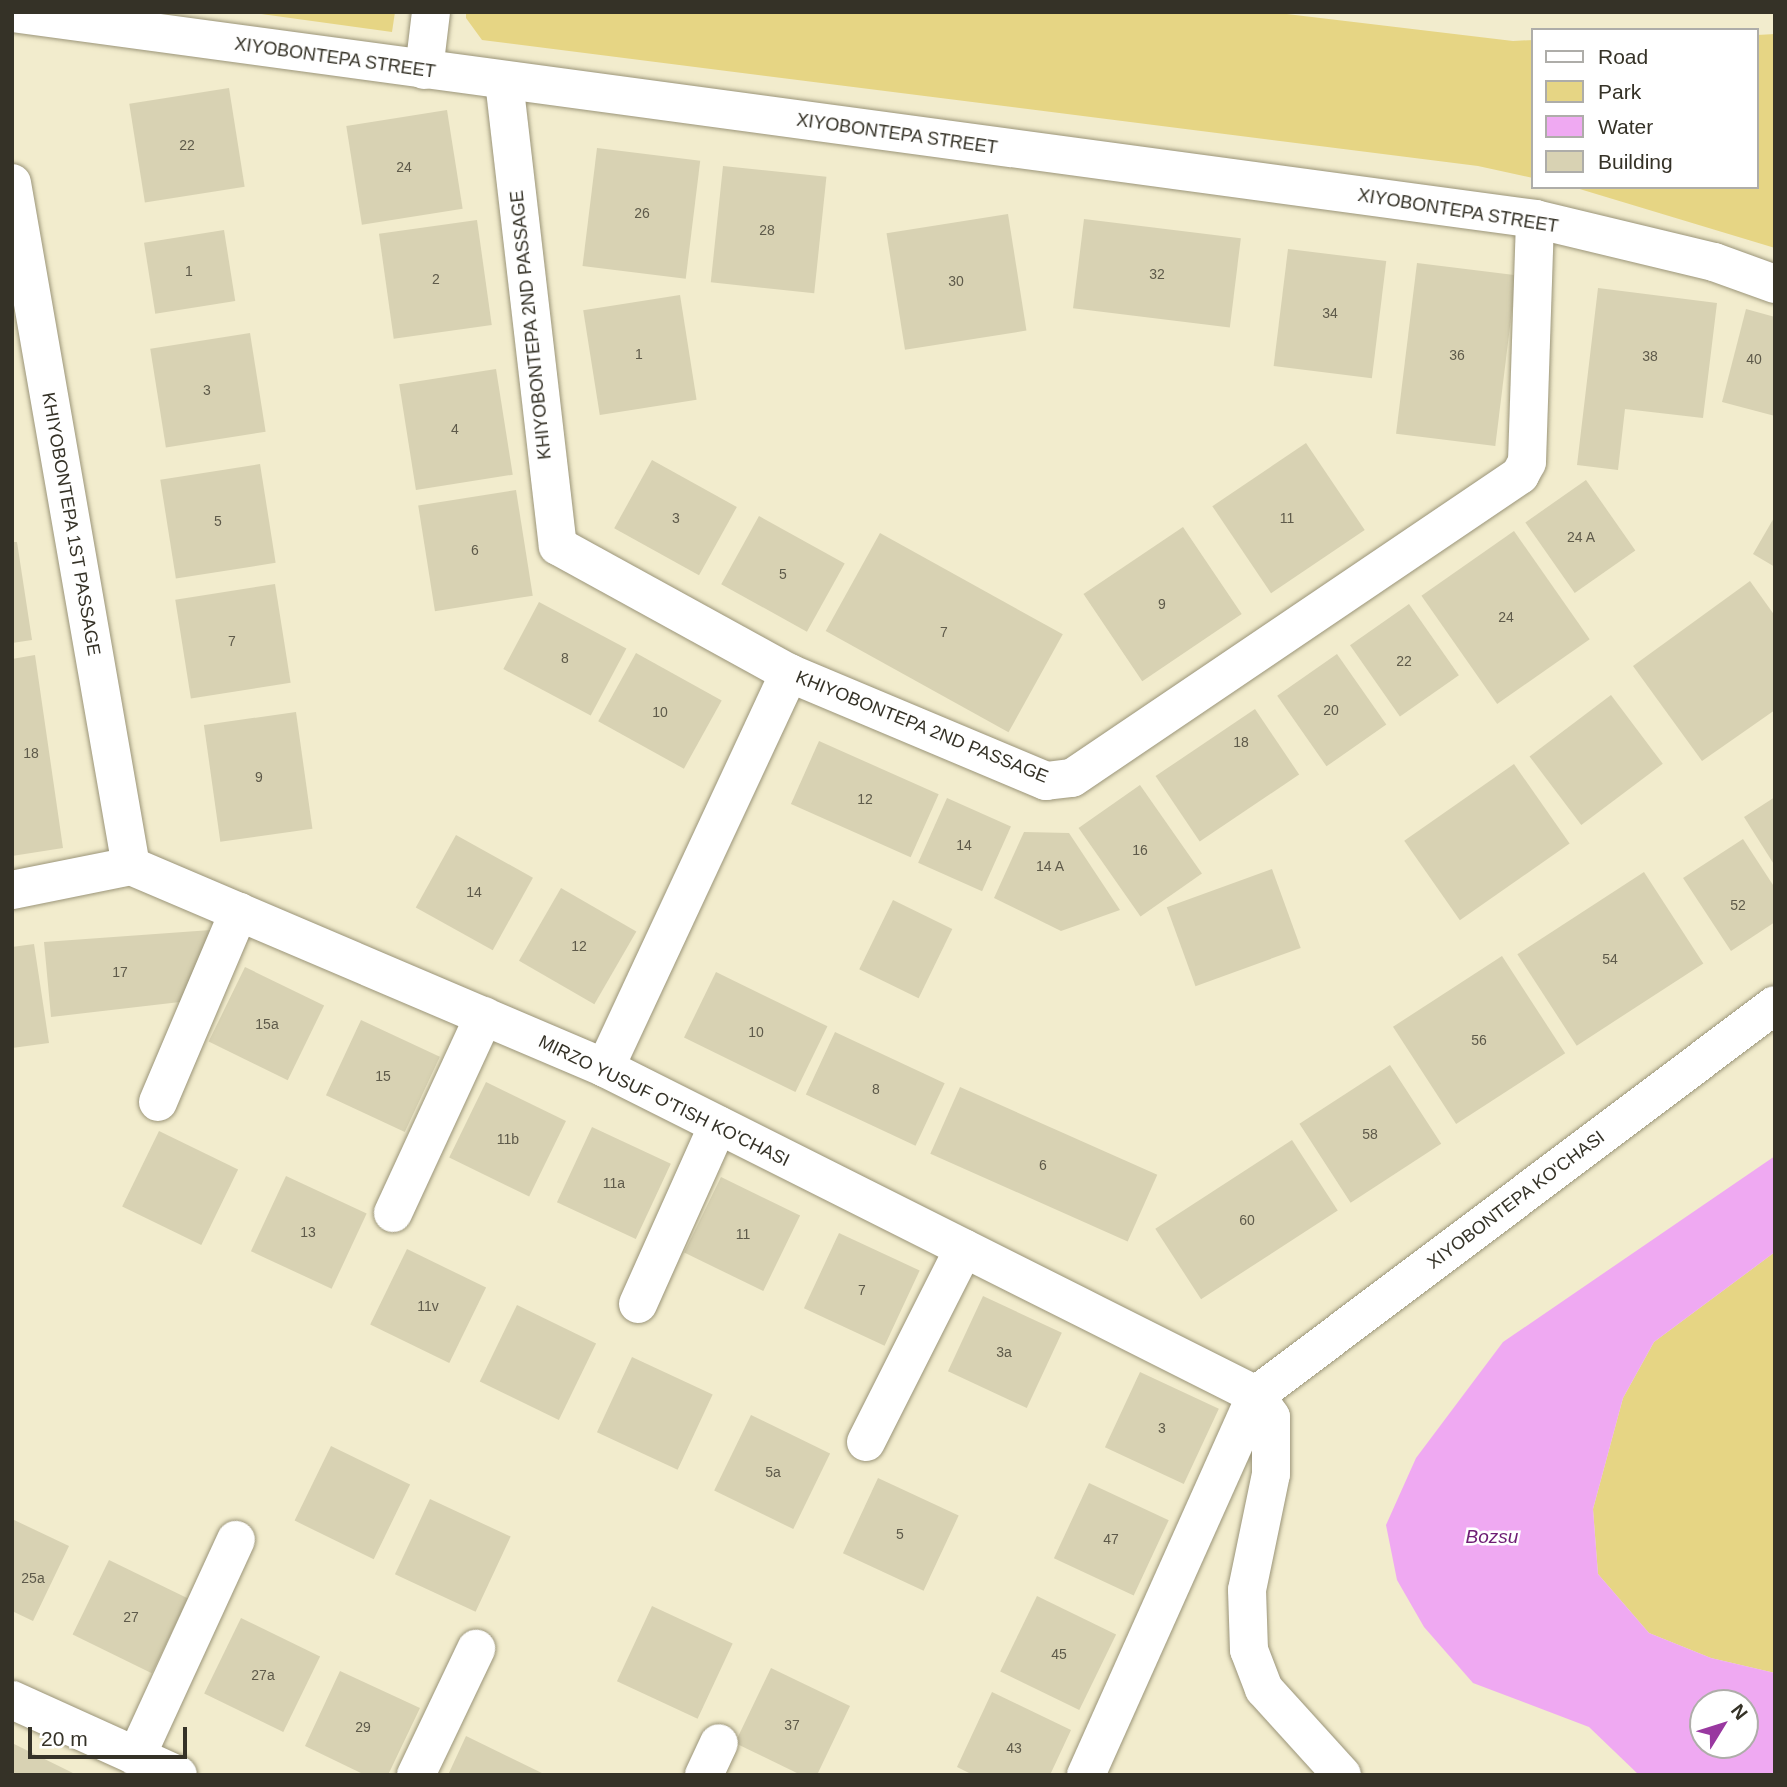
<!DOCTYPE html>
<html>
<head>
<meta charset="utf-8">
<style>
	body { margin:0 }
	#map { position:relative; width:1787px; height:1787px; overflow:hidden; background:#f2eccd; font-family:Helvetica,sans-serif }
	div>[style] { position:absolute }
	[style*='--x'] { left:calc(var(--x)*1px); top:calc(var(--y)*1px); width:calc(var(--w)*1px); rotate:calc(var(--a)*1deg) }
	.green>* { inset:0; background:#e6d584 }
	.water>* { inset:0; background:#efa9f2 }
	.building>* { inset:0; background:#d8d2b3; transform-origin:0 0 }
	.roads { filter:drop-shadow(0 0 2px #9b9579) drop-shadow(0 0 2px #9b9579) }
	.minor>* { height:38px; margin:-19px; padding:0 19px; transform-origin:19px; border-radius:19px; background:#fff }
	span { translate:-50% -50%; white-space:nowrap; text-align:center; line-height:1.15; -webkit-text-stroke:5px #fff; paint-order:stroke }
	.number-label { font-size:14px; color:#5e5a4a }
	.number-label span { -webkit-text-stroke-width:0 }
	.street-label { font-size:18px; color:#353227 }
	.water-label { font-size:19px; color:#6e1d74; font-style:italic }
	.frame { position:absolute; inset:0; border:14px solid #353227; pointer-events:none }
	.legend { position:absolute; left:1531px; top:28px; width:228px; height:161px; box-sizing:border-box; background:#fff; border:2px solid #aeada9; margin:0; padding:9px 12px; list-style:none; font-size:21px; color:#353227 }
	.legend li { display:flex; align-items:center; gap:14px; height:35px }
	.legend b { width:35px; border:2px solid #aeada9 }
	.north { position:absolute; left:1689px; top:1689px; width:70px; height:70px; box-sizing:border-box; background:#fff; border:2px solid #aeada9; border-radius:50%; rotate:52deg; font-size:19px; font-weight:700; line-height:28px; text-align:center; color:#353227 }
	.north::after { content:''; display:block; margin:auto; width:24px; height:32px; background:#9938a0; clip-path:polygon(50% 0,100% 100%,50% 72%,0 100%) }
	.scale { position:absolute; left:28px; top:1727px; width:159px; height:32px; box-sizing:border-box; border:4px solid #353227; border-top:0; padding-left:9px; font-size:21px; line-height:24px; white-space:nowrap; color:#353227; -webkit-text-stroke:5px #fff; paint-order:stroke }
</style>
</head>
<body>
<div id="map">
	<div class="green">
		<i style="clip-path:polygon(247px 12px,395px 12px,392px 32px)"></i>
		<i style="clip-path:polygon(466px 12px,1269px 12px,1513px 41px,1533px 40px,1533px 178px,1478px 166px,482px 40px,466px 18px)"></i>
		<i style="clip-path:polygon(1775px 34px,1775px 248px,1573px 187px,1757px 187px,1757px 35px)"></i>
		<i style="clip-path:polygon(1775px 1252px,1775px 1673px,1711px 1658px,1649px 1633px,1598px 1574px,1593px 1509px,1623px 1398px,1654px 1342px)"></i>
	</div>
	<div class="water">
		<i style="clip-path:polygon(evenodd,1775px 1156px,1775px 1252px,1654px 1342px,1623px 1398px,1593px 1509px,1598px 1574px,1649px 1633px,1711px 1658px,1775px 1673px,1775px 1775px,1639px 1775px,1589px 1727px,1473px 1683px,1424px 1627px,1397px 1580px,1386px 1525px,1416px 1458px,1503px 1342px,1775px 1156px,1703px 1703px,1745px 1703px,1745px 1745px,1703px 1745px,1703px 1703px)"></i>
	</div>
	<div class="building">
		<i style="left:229px;top:88px;width:100px;height:101px;rotate:81deg"></i>
		<i style="left:447px;top:110px;width:100px;height:102px;rotate:81deg"></i>
		<i style="left:597px;top:148px;width:104px;height:119px;rotate:7deg"></i>
		<i style="left:723px;top:166px;width:104px;height:117px;rotate:6deg"></i>
		<i style="left:1008px;top:214px;width:118px;height:123px;rotate:81deg"></i>
		<i style="left:1084px;top:219px;width:158px;height:90px;rotate:7deg"></i>
		<i style="left:477px;top:220px;width:106px;height:99px;rotate:82deg"></i>
		<i style="left:224px;top:230px;width:72px;height:81px;rotate:81deg"></i>
		<i style="left:1288px;top:249px;width:99px;height:118px;rotate:7deg"></i>
		<i style="left:1417px;top:263px;width:100px;height:172px;rotate:7deg"></i>
		<i style="clip-path:polygon(1598px 288px,1717px 303px,1703px 418px,1625px 409px,1618px 470px,1577px 465px)"></i>
		<i style="left:680px;top:295px;width:106px;height:98px;rotate:81deg"></i>
		<i style="clip-path:polygon(1746px 309px,1775px 317px,1775px 416px,1722px 402px)"></i>
		<i style="left:250px;top:333px;width:100px;height:101px;rotate:81deg"></i>
		<i style="left:496px;top:369px;width:107px;height:98px;rotate:81deg"></i>
		<i style="left:1306px;top:443px;width:105px;height:113px;rotate:56deg"></i>
		<i style="left:652px;top:460px;width:97px;height:78px;rotate:29deg"></i>
		<i style="left:260px;top:464px;width:100px;height:101px;rotate:81deg"></i>
		<i style="left:1586px;top:480px;width:86px;height:74px;rotate:55deg"></i>
		<i style="left:516px;top:490px;width:107px;height:99px;rotate:81deg"></i>
		<i style="left:759px;top:516px;width:98px;height:78px;rotate:29deg"></i>
		<i style="clip-path:polygon(1775px 516px,1775px 567px,1753px 554px)"></i>
		<i style="left:1183px;top:527px;width:105px;height:120px;rotate:56deg"></i>
		<i style="left:1514px;top:531px;width:132px;height:113px;rotate:55deg"></i>
		<i style="left:880px;top:533px;width:209px;height:112px;rotate:29deg"></i>
		<i style="clip-path:polygon(12px 542px,17px 542px,32px 640px,12px 643px)"></i>
		<i style="clip-path:polygon(1750px 581px,1775px 616px,1775px 710px,1702px 761px,1633px 666px)"></i>
		<i style="left:275px;top:584px;width:100px;height:101px;rotate:81deg"></i>
		<i style="left:539px;top:602px;width:99px;height:76px;rotate:28deg"></i>
		<i style="left:1409px;top:604px;width:87px;height:72px;rotate:55deg"></i>
		<i style="left:636px;top:653px;width:98px;height:78px;rotate:29deg"></i>
		<i style="left:1337px;top:654px;width:86px;height:73px;rotate:55deg"></i>
		<i style="clip-path:polygon(35px 655px,63px 848px,12px 856px,12px 659px)"></i>
		<i style="left:1611px;top:695px;width:86px;height:102px;rotate:53deg"></i>
		<i style="left:1255px;top:709px;width:79px;height:120px;rotate:56deg"></i>
		<i style="left:296px;top:712px;width:118px;height:93px;rotate:82deg"></i>
		<i style="left:819px;top:741px;width:131px;height:69px;rotate:24deg"></i>
		<i style="left:1514px;top:764px;width:97px;height:134px;rotate:55deg"></i>
		<i style="left:1140px;top:785px;width:108px;height:75px;rotate:55deg"></i>
		<i style="clip-path:polygon(1775px 797px,1775px 866px,1744px 817px)"></i>
		<i style="left:947px;top:798px;width:70px;height:71px;rotate:24deg"></i>
		<i style="clip-path:polygon(1024px 832px,1069px 833px,1120px 910px,1061px 931px,994px 898px)"></i>
		<i style="left:456px;top:835px;width:88px;height:83px;rotate:29deg"></i>
		<i style="clip-path:polygon(1743px 839px,1775px 888px,1775px 922px,1731px 951px,1683px 878px)"></i>
		<i style="left:1272px;top:869px;width:84px;height:112px;rotate:70deg"></i>
		<i style="left:1644px;top:872px;width:109px;height:151px;rotate:57deg"></i>
		<i style="left:561px;top:888px;width:87px;height:84px;rotate:30deg"></i>
		<i style="left:893px;top:900px;width:66px;height:77px;rotate:26deg"></i>
		<i style="clip-path:polygon(211px 930px,180px 1002px,51px 1017px,44px 942px)"></i>
		<i style="clip-path:polygon(34px 944px,49px 1043px,12px 1048px,12px 947px)"></i>
		<i style="left:1502px;top:956px;width:116px;height:130px;rotate:57deg"></i>
		<i style="left:245px;top:967px;width:88px;height:83px;rotate:26deg"></i>
		<i style="left:716px;top:972px;width:124px;height:73px;rotate:26deg"></i>
		<i style="left:361px;top:1020px;width:87px;height:83px;rotate:25deg"></i>
		<i style="left:835px;top:1032px;width:121px;height:69px;rotate:25deg"></i>
		<i style="left:1390px;top:1065px;width:94px;height:108px;rotate:57deg"></i>
		<i style="left:486px;top:1082px;width:89px;height:84px;rotate:26deg"></i>
		<i style="left:960px;top:1087px;width:216px;height:73px;rotate:24deg"></i>
		<i style="left:592px;top:1127px;width:87px;height:83px;rotate:25deg"></i>
		<i style="left:159px;top:1131px;width:88px;height:84px;rotate:26deg"></i>
		<i style="left:1292px;top:1140px;width:84px;height:163px;rotate:57deg"></i>
		<i style="left:286px;top:1176px;width:89px;height:83px;rotate:25deg"></i>
		<i style="left:721px;top:1177px;width:88px;height:84px;rotate:26deg"></i>
		<i style="left:839px;top:1233px;width:89px;height:83px;rotate:25deg"></i>
		<i style="left:407px;top:1249px;width:88px;height:84px;rotate:26deg"></i>
		<i style="left:983px;top:1296px;width:87px;height:83px;rotate:25deg"></i>
		<i style="left:517px;top:1305px;width:88px;height:85px;rotate:26deg"></i>
		<i style="left:632px;top:1357px;width:89px;height:83px;rotate:25deg"></i>
		<i style="left:1140px;top:1372px;width:87px;height:83px;rotate:25deg"></i>
		<i style="left:751px;top:1415px;width:88px;height:84px;rotate:26deg"></i>
		<i style="left:331px;top:1446px;width:88px;height:83px;rotate:26deg"></i>
		<i style="left:878px;top:1478px;width:89px;height:83px;rotate:25deg"></i>
		<i style="left:1089px;top:1483px;width:88px;height:83px;rotate:25deg"></i>
		<i style="left:430px;top:1499px;width:89px;height:83px;rotate:25deg"></i>
		<i style="clip-path:polygon(12px 1519px,69px 1546px,33px 1621px,12px 1611px)"></i>
		<i style="left:109px;top:1560px;width:88px;height:83px;rotate:26deg"></i>
		<i style="left:1037px;top:1596px;width:88px;height:84px;rotate:26deg"></i>
		<i style="left:652px;top:1606px;width:89px;height:83px;rotate:25deg"></i>
		<i style="left:241px;top:1618px;width:88px;height:84px;rotate:26deg"></i>
		<i style="clip-path:polygon(771px 1668px,850px 1706px,817px 1775px,801px 1775px,735px 1743px)"></i>
		<i style="clip-path:polygon(340px 1671px,420px 1708px,388px 1775px,365px 1775px,305px 1746px)"></i>
		<i style="clip-path:polygon(992px 1692px,1071px 1730px,1050px 1775px,973px 1775px,957px 1767px)"></i>
		<i style="clip-path:polygon(466px 1736px,546px 1775px,448px 1775px)"></i>
		<i style="clip-path:polygon(12px 1743px,77px 1775px,12px 1775px)"></i>
	</div>
	<div class="roads">
		<div class="minor">
			<i style="--x:12;--y:13;--w:1537;--a:7.7"></i>
			<i style="--x:1535;--y:219;--w:184;--a:13.5"></i>
			<i style="--x:1714;--y:262;--w:65;--a:19.8"></i>
			<i style="--x:424;--y:70;--w:58;--a:-83.1"></i>
			<i style="--x:504;--y:81;--w:468;--a:83.4"></i>
			<i style="--x:558;--y:546;--w:264;--a:28.8"></i>
			<i style="--x:789;--y:673;--w:279;--a:22.8"></i>
			<i style="--x:1046;--y:781;--w:26;--a:-7"></i>
			<i style="--x:1072;--y:778;--w:541;--a:-34.07"></i>
			<i style="--x:1520;--y:475;--w:15;--a:-62"></i>
			<i style="--x:1527;--y:462;--w:243;--a:-88.1"></i>
			<i style="--x:12;--y:183;--w:693;--a:80.12"></i>
			<i style="--x:12;--y:890;--w:121;--a:-11.4"></i>
			<i style="--x:131;--y:866;--w:515;--a:23.08"></i>
			<i style="--x:605;--y:1068;--w:729;--a:26.67"></i>
			<i style="--x:1256;--y:1395;--w:27;--a:56"></i>
			<i style="--x:1271;--y:1417;--w:57;--a:90"></i>
			<i style="--x:1271;--y:1474;--w:118;--a:101.7"></i>
			<i style="--x:1247;--y:1590;--w:60;--a:88.1"></i>
			<i style="--x:1249;--y:1650;--w:42;--a:69"></i>
			<i style="--x:1264;--y:1689;--w:116;--a:47.8"></i>
			<i style="--x:605;--y:1068;--w:436;--a:-65"></i>
			<i style="--x:158;--y:1102;--w:207;--a:-67"></i>
			<i style="--x:393;--y:1213;--w:217;--a:-65.2"></i>
			<i style="--x:638;--y:1304;--w:196;--a:-65.9"></i>
			<i style="--x:866;--y:1442;--w:217;--a:-63.2"></i>
			<i style="--x:12;--y:1700;--w:182;--a:24.3"></i>
			<i style="--x:136;--y:1757;--w:239;--a:-65.3"></i>
			<i style="--x:416;--y:1775;--w:140;--a:-64.5"></i>
			<i style="--x:704;--y:1775;--w:35;--a:-65"></i>
			<i style="--x:1086;--y:1775;--w:416;--a:-65.9"></i>
			<i style="--x:1256;--y:1395;--w:649;--a:-36.92"></i>
		</div>
	</div>
	<div class="number-label">
		<span style="left:187px;top:145px">22</span>
		<span style="left:404px;top:167px">24</span>
		<span style="left:642px;top:213px">26</span>
		<span style="left:767px;top:230px">28</span>
		<span style="left:189px;top:271px">1</span>
		<span style="left:1157px;top:274px">32</span>
		<span style="left:436px;top:279px">2</span>
		<span style="left:956px;top:281px">30</span>
		<span style="left:1330px;top:313px">34</span>
		<span style="left:639px;top:354px">1</span>
		<span style="left:1457px;top:355px">36</span>
		<span style="left:1650px;top:356px">38</span>
		<span style="left:1754px;top:359px">40</span>
		<span style="left:207px;top:390px">3</span>
		<span style="left:455px;top:429px">4</span>
		<span style="left:676px;top:518px">3</span>
		<span style="left:1287px;top:518px">11</span>
		<span style="left:218px;top:521px">5</span>
		<span style="left:1581px;top:537px">24 A</span>
		<span style="left:475px;top:550px">6</span>
		<span style="left:783px;top:574px">5</span>
		<span style="left:1162px;top:604px">9</span>
		<span style="left:1506px;top:617px">24</span>
		<span style="left:944px;top:632px">7</span>
		<span style="left:232px;top:641px">7</span>
		<span style="left:565px;top:658px">8</span>
		<span style="left:1404px;top:661px">22</span>
		<span style="left:1331px;top:710px">20</span>
		<span style="left:660px;top:712px">10</span>
		<span style="left:1241px;top:742px">18</span>
		<span style="left:31px;top:753px">18</span>
		<span style="left:259px;top:777px">9</span>
		<span style="left:865px;top:799px">12</span>
		<span style="left:964px;top:845px">14</span>
		<span style="left:1140px;top:850px">16</span>
		<span style="left:1050px;top:866px">14 A</span>
		<span style="left:474px;top:892px">14</span>
		<span style="left:1738px;top:905px">52</span>
		<span style="left:579px;top:946px">12</span>
		<span style="left:1610px;top:959px">54</span>
		<span style="left:120px;top:972px">17</span>
		<span style="left:267px;top:1024px">15a</span>
		<span style="left:756px;top:1032px">10</span>
		<span style="left:1479px;top:1040px">56</span>
		<span style="left:383px;top:1076px">15</span>
		<span style="left:876px;top:1089px">8</span>
		<span style="left:1370px;top:1134px">58</span>
		<span style="left:508px;top:1139px">11b</span>
		<span style="left:1043px;top:1165px">6</span>
		<span style="left:614px;top:1183px">11a</span>
		<span style="left:1247px;top:1220px">60</span>
		<span style="left:308px;top:1232px">13</span>
		<span style="left:743px;top:1234px">11</span>
		<span style="left:862px;top:1290px">7</span>
		<span style="left:428px;top:1306px">11v</span>
		<span style="left:1004px;top:1352px">3a</span>
		<span style="left:1162px;top:1428px">3</span>
		<span style="left:773px;top:1472px">5a</span>
		<span style="left:900px;top:1534px">5</span>
		<span style="left:1111px;top:1539px">47</span>
		<span style="left:33px;top:1578px">25a</span>
		<span style="left:131px;top:1617px">27</span>
		<span style="left:1059px;top:1654px">45</span>
		<span style="left:263px;top:1675px">27a</span>
		<span style="left:792px;top:1725px">37</span>
		<span style="left:363px;top:1727px">29</span>
		<span style="left:1014px;top:1748px">43</span>
	</div>
	<div class="street-label">
		<span style="left:335px;top:58px;rotate:8deg">XIYOBONTEPA STREET</span>
		<span style="left:897px;top:134px;rotate:8deg">XIYOBONTEPA STREET</span>
		<span style="left:1458px;top:211px;rotate:9deg">XIYOBONTEPA STREET</span>
		<span style="left:531px;top:325px;rotate:-96deg">KHIYOBONTEPA 2ND PASSAGE</span>
		<span style="left:71px;top:524px;rotate:80deg">KHIYOBONTEPA 1ST PASSAGE</span>
		<span style="left:922px;top:727px;rotate:22deg">KHIYOBONTEPA 2ND PASSAGE</span>
		<span style="left:664px;top:1101px;rotate:26deg">MIRZO YUSUF O'TISH KO'CHASI</span>
		<span style="left:1516px;top:1200px;rotate:-37deg">XIYOBONTEPA KO'CHASI</span>
	</div>
	<div class="water-label">
		<span style="left:1492px;top:1537px">Bozsu</span>
	</div>
	<div class="frame"></div>
	<ul class="legend">
	<li><b style="height:9px;background:#fff"></b>Road</li>
	<li><b style="height:19px;background:#e6d584"></b>Park</li>
	<li><b style="height:19px;background:#efa9f2"></b>Water</li>
	<li><b style="height:19px;background:#d8d2b3"></b>Building</li>
	</ul>
	<div class="north">N</div>
	<div class="scale">20 m</div>
</div>
</body>
</html>
